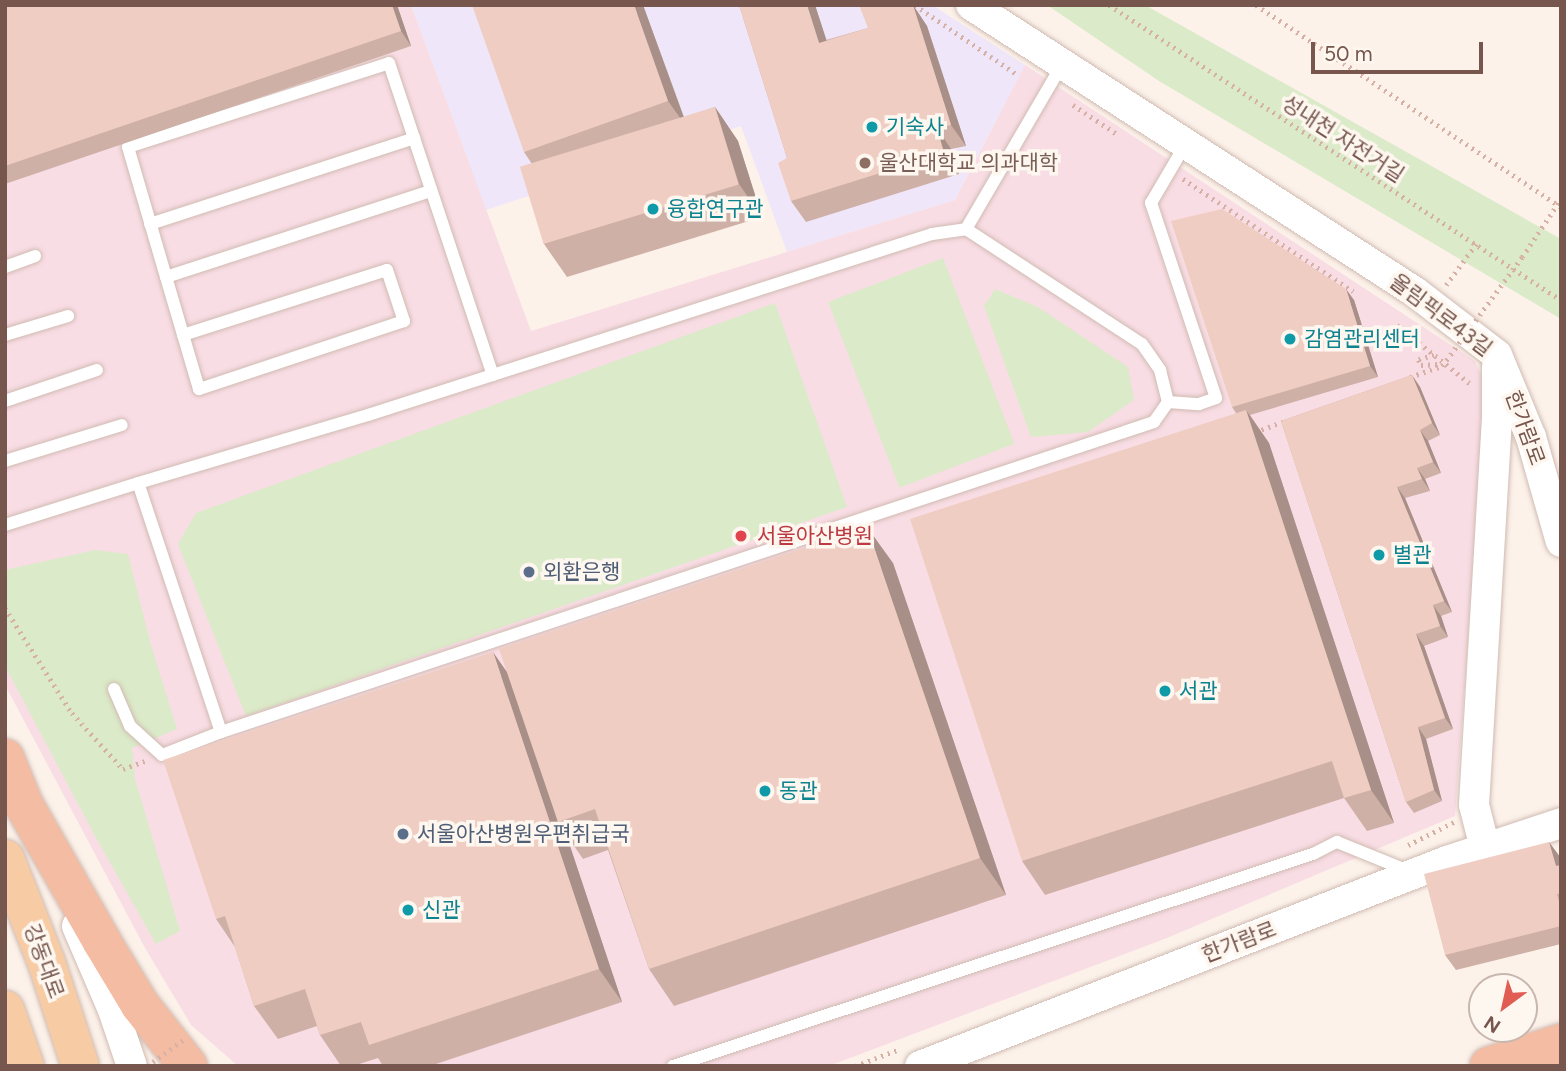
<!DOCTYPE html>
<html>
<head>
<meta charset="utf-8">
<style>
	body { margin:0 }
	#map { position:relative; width:1566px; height:1071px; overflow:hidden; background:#fcf2ea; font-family:Figtree,"Noto Sans KR",sans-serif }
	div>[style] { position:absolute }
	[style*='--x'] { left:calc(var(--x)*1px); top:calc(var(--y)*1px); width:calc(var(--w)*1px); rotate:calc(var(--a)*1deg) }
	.education>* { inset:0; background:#efe6f9 }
	.medical>* { inset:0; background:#f9dde5 }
	.green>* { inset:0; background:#dbeac8; transform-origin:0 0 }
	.path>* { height:4.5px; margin-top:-2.25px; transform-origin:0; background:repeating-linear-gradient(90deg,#d6b0a5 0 2px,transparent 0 7px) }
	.roads { filter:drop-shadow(0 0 2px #d0bbb2) drop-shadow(0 0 2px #d0bbb2) }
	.service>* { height:12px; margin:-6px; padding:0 6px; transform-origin:6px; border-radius:6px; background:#fff }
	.tertiary>* { height:30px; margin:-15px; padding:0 15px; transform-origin:15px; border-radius:15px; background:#fff }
	.primary>* { height:37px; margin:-18.5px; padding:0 18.5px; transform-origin:18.5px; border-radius:18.5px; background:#f7cca5 }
	.trunk>* { height:38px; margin:-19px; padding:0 19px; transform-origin:19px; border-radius:19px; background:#f5bca4 }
	.path-bridge>* { height:4.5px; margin-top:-2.25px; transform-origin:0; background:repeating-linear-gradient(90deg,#d6b0a5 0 2px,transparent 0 7px) }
	.wall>* { inset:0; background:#ceb0a7 }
	.shaded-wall>* { inset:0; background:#a89088 }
	.building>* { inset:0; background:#f0cdc2; transform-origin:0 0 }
	.dots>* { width:19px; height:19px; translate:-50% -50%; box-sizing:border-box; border:4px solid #fef7f0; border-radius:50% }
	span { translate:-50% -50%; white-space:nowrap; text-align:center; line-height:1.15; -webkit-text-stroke:7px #fef7f0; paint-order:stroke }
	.culture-label { font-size:21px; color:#0d838f }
	.left { translate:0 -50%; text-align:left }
	.street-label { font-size:21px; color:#76564d }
	.education-label { font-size:21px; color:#785e54 }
	.health-label { font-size:21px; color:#be3a42 }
	.service-label { font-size:21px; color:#4e5e75 }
	.frame { position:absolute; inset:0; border:7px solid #76564d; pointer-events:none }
	.north { position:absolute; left:1468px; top:973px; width:70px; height:70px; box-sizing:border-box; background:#fef7f0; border:2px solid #c8b7af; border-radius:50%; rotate:213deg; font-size:19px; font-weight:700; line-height:28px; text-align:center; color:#76564d }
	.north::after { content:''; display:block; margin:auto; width:24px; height:32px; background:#e15d54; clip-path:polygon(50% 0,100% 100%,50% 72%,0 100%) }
	.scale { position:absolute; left:1311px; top:42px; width:172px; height:32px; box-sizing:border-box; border:4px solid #76564d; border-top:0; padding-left:9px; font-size:21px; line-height:24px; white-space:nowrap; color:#76564d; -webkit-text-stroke:5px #fef7f0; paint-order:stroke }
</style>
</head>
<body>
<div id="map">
	<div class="education">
		<i style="clip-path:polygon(411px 5px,932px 5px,1025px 65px,955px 200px,787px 252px,741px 126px,486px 210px)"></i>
	</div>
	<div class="medical">
		<i style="clip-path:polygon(5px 5px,411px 5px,531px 331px,955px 200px,1025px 65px,1475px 361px,1487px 388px,1455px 816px,1167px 938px,829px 1066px,238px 1066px,191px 1025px,145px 948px,5px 685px)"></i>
	</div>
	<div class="green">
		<i style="clip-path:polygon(1047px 5px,1145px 5px,1561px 239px,1561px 319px,1159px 81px)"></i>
		<i style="left:943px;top:258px;width:199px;height:123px;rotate:69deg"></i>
		<i style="clip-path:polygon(995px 289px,1038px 307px,1128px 367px,1134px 400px,1088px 432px,1031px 437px,984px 306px)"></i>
		<i style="clip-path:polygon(775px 303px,847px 507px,246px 716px,178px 544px,196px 513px)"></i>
		<i style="clip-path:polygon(95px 550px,128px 554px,151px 645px,177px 729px,132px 748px,135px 779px,180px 931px,156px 944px,94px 834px,5px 666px,5px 570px)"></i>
	</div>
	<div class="path">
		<i style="--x:915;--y:5;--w:121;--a:34.2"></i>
		<i style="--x:1109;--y:5;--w:540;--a:33.13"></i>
		<i style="--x:1256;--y:5;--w:366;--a:33.5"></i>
		<i style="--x:1073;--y:105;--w:53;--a:33.4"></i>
		<i style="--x:1183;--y:179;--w:204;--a:33.4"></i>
		<i style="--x:1446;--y:285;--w:51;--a:-53.8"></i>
		<i style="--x:1397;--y:325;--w:96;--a:38.7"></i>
		<i style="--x:1434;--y:355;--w:16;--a:162"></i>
		<i style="--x:1419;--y:360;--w:5;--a:68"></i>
		<i style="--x:1421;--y:365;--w:19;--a:-3"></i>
		<i style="--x:1410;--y:377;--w:34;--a:-19"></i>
		<i style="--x:1255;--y:432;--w:33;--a:-20"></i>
		<i style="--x:5;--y:608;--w:125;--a:57.5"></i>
		<i style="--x:72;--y:713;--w:76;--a:47.7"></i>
		<i style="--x:123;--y:769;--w:23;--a:-20"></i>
		<i style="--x:1408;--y:845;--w:51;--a:-26.6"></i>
		<i style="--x:855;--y:1066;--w:48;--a:-20.7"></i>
	</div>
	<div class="roads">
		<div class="service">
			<i style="--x:150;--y:224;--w:278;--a:-18"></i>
			<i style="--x:966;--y:229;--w:190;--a:-59.7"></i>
			<i style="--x:5;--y:267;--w:32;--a:-20"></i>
			<i style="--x:166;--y:277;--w:279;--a:-18"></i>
			<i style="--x:5;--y:335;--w:66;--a:-16.8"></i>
			<i style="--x:183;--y:335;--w:214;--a:-17.7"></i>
			<i style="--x:387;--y:270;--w:54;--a:71.6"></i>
			<i style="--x:404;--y:321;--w:216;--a:161.6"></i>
			<i style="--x:199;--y:389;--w:117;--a:-106.4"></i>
			<i style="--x:166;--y:277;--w:135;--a:-106.3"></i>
			<i style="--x:128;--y:147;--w:274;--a:-17.8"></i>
			<i style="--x:389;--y:63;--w:329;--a:71.6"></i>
			<i style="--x:5;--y:401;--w:97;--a:-18.6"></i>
			<i style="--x:1168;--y:402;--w:31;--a:4"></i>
			<i style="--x:1199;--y:404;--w:18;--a:-19"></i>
			<i style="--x:1216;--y:398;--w:206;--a:-108.4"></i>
			<i style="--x:1151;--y:203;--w:67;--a:-59.6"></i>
			<i style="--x:5;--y:461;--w:122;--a:-17.1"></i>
			<i style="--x:5;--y:525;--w:139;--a:-17.5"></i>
			<i style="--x:138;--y:483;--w:240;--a:-16.5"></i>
			<i style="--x:368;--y:415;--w:592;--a:-17.79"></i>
			<i style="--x:932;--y:234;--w:34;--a:-8"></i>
			<i style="--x:966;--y:229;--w:210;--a:33.2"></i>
			<i style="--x:1142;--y:344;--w:32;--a:55"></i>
			<i style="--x:1160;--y:370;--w:33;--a:76"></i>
			<i style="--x:1168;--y:402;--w:24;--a:125"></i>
			<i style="--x:1154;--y:422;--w:983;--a:161.62"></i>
			<i style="--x:221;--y:732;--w:262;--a:-108.4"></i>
			<i style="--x:114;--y:689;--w:40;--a:66.6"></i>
			<i style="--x:130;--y:726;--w:43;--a:42.2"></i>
			<i style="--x:162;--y:755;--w:63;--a:-21.3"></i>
			<i style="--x:673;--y:1066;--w:674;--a:-18.33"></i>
			<i style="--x:1313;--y:854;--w:27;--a:-27"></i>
			<i style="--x:1337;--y:842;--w:80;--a:22.1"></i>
		</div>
		<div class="tertiary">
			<i style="--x:971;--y:5;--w:529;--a:32.88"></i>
			<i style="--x:1415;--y:292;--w:103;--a:37.5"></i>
			<i style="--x:1497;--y:355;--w:89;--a:67.5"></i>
			<i style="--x:1531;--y:437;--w:109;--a:74.1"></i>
			<i style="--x:1485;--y:848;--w:44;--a:-104.3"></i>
			<i style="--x:1474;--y:805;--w:386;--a:-86.6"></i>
			<i style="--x:1497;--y:420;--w:53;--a:-90"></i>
			<i style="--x:77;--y:926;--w:91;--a:66.8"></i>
			<i style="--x:113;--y:1010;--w:59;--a:71.3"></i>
			<i style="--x:920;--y:1066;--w:565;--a:-21.26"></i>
			<i style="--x:1447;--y:861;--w:120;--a:-18.4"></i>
		</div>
		<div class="primary">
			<i style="--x:5;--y:858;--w:112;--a:68.5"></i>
			<i style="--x:46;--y:962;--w:109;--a:71.9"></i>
			<i style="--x:5;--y:1009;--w:60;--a:70.7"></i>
		</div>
		<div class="trunk">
			<i style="--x:5;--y:758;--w:51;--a:68"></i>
			<i style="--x:24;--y:805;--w:158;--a:60.3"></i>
			<i style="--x:102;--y:942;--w:74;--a:58.9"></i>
			<i style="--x:140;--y:1005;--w:78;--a:51.8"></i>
			<i style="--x:1489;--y:1066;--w:76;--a:-17.7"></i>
		</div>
	</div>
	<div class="path-bridge">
		<i style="--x:1442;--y:366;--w:135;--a:-53.7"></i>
		<i style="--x:1522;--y:257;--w:70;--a:-56.1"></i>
		<i style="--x:147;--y:1066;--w:49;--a:-35.9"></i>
	</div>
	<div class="wall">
		<i style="clip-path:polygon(5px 5px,397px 5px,411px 46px,5px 184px)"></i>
		<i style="clip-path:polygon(643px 5px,684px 117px,715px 107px,738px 141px,762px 217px,567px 277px,544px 244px,532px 164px,524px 152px)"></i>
		<i style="clip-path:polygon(739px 5px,815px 5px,826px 40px,868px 28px,913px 5px,927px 26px,966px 146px,951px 149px,959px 174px,806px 222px,791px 201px,787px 158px)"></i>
		<i style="clip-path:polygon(1354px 300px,1378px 377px,1250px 415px,1269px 443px,1394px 823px,1367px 831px,1344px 798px,1045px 895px,1022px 861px,1236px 413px,1232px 407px)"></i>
		<i style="clip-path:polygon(1412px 375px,1420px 387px,1440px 435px,1428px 441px,1441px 473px,1425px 479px,1430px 491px,1405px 498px,1452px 612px,1441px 616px,1448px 637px,1424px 646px,1453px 729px,1426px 739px,1442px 801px,1414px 813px,1406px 802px,1281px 421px)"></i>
		<i style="clip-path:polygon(893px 563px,1006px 895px,674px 1006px,649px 969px,608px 850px,583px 859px,566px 834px,622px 1002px,430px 1066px,383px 1066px,378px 1058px,353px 1066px,341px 1066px,320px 1035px,317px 1026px,278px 1039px,254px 1006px,235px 947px,216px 919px,506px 671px)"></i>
		<i style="clip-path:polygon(1549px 842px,1560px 857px,1561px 862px,1561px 944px,1456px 970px,1445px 955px)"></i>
	</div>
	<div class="shaded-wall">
		<i style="clip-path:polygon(392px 5px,397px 5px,411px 46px,401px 31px)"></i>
		<i style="clip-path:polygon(634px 5px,643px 5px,688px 129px,668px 101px)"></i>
		<i style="clip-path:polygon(807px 5px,815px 5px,834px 63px,819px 43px)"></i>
		<i style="clip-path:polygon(913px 5px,927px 26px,966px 146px,951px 125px)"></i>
		<i style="clip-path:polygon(715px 107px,738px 141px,762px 217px,739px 184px)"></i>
		<i style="clip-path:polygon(937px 128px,951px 149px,959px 174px,944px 153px)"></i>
		<i style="clip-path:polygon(1346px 289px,1354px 300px,1378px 377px,1370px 366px)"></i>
		<i style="clip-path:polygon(1412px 375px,1420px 387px,1440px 435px,1432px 423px)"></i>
		<i style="clip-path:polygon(1246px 410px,1269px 443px,1394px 823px,1371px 790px)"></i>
		<i style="clip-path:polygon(1420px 430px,1428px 441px,1441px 473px,1433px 462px)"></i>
		<i style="clip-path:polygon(1417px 468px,1425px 479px,1430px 491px,1422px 479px)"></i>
		<i style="clip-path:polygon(1397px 487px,1405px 498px,1452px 612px,1444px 601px)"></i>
		<i style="clip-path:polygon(867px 527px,893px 563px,1006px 895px,980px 858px)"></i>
		<i style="clip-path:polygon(1433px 605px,1441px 616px,1448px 637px,1440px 626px)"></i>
		<i style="clip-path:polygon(1416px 634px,1424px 646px,1453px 729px,1445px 718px)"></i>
		<i style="clip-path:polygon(493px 652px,516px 685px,558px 822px,566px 834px,622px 1002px,599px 969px)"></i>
		<i style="clip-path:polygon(1418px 727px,1426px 739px,1442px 801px,1434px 790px)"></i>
		<i style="clip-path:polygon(1549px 842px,1560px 857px,1561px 862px,1561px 874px,1556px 866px)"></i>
	</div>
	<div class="building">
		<i style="clip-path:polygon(5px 5px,392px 5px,401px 31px,5px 166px)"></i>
		<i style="clip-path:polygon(472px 5px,634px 5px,668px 101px,524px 152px)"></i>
		<i style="clip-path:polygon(739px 5px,807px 5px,819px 43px,868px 28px,859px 5px,913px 5px,951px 125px,937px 128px,944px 153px,791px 201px,778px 163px,787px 158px)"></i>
		<i style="left:715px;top:107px;width:81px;height:204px;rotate:73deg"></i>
		<i style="clip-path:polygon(1222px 209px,1346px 289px,1370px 366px,1232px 407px,1171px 221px)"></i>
		<i style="clip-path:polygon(1412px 375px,1432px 423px,1420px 430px,1433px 462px,1417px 468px,1422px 479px,1397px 487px,1444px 601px,1433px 605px,1440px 626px,1416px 634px,1445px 718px,1418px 727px,1434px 790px,1406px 802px,1281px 421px)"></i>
		<i style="clip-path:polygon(1246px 410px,1371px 790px,1344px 798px,1332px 761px,1022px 861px,910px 519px)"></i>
		<i style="clip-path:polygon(867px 527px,980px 858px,649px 969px,595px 809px,558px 822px,499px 649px)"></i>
		<i style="clip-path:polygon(493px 652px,599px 969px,369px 1045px,361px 1022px,320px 1035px,305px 989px,254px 1006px,225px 916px,216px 919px,163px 760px)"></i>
		<i style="clip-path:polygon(1549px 842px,1556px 866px,1561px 865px,1561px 893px,1557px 894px,1561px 909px,1561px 926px,1445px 955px,1424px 874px)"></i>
	</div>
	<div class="dots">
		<i style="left:872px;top:127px;background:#0f9aa8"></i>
		<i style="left:865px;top:163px;background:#8d6e63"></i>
		<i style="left:653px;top:209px;background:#0f9aa8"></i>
		<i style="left:1290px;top:339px;background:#0f9aa8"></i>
		<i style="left:741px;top:536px;background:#e0444e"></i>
		<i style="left:1379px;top:555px;background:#0f9aa8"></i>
		<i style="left:529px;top:572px;background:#5c6f8a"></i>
		<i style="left:1165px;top:691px;background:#0f9aa8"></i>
		<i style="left:765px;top:791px;background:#0f9aa8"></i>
		<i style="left:403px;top:834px;background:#5c6f8a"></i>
		<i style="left:408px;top:910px;background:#0f9aa8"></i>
	</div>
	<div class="culture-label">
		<span class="left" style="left:886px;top:127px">기숙사</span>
		<span class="left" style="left:667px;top:209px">융합연구관</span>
		<span class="left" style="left:1304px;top:339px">감염관리센터</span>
		<span class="left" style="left:1393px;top:555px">별관</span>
		<span class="left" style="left:1179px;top:691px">서관</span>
		<span class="left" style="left:779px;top:791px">동관</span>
		<span class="left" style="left:422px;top:910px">신관</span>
	</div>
	<div class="street-label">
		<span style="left:1343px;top:139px;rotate:33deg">성내천 자전거길</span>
		<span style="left:1441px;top:315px;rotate:37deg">올림픽로43길</span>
		<span style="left:1525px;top:428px;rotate:70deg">한가람로</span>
		<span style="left:1239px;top:942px;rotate:-21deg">한가람로</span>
		<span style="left:44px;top:961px;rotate:70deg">강동대로</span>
	</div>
	<div class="education-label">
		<span class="left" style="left:879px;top:163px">울산대학교 의과대학</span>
	</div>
	<div class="health-label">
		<span class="left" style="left:757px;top:536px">서울아산병원</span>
	</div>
	<div class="service-label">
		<span class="left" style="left:543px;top:572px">외환은행</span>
		<span class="left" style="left:417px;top:834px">서울아산병원우편취급국</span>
	</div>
	<div class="frame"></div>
	<div class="north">N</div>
	<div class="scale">50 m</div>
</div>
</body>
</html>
